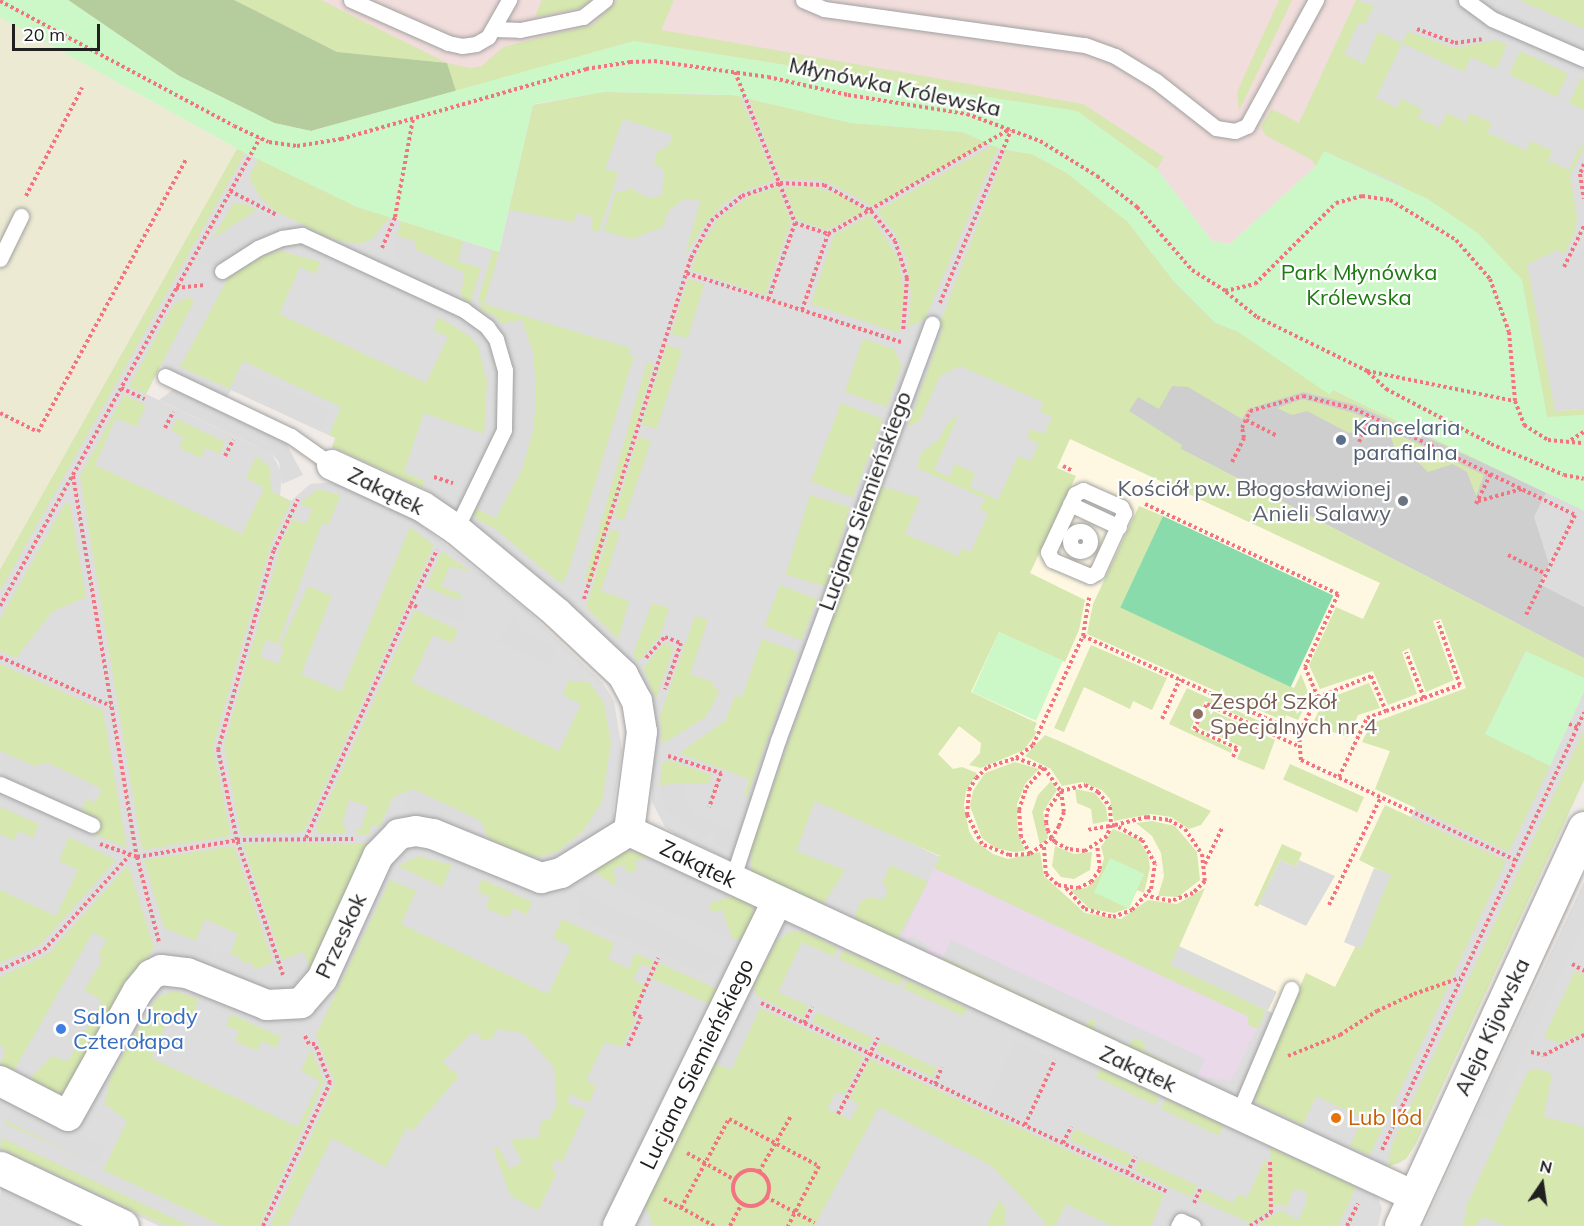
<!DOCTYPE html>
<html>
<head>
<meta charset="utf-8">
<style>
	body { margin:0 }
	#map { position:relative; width:1584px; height:1226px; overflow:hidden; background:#f0ebe7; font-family:Mulish,sans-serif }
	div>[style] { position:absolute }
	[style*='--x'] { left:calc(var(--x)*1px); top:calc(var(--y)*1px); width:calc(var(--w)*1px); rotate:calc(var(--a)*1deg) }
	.residential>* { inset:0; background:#dedddd }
	.industrial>* { inset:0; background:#e9d9e9 }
	.education>* { inset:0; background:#fef8e2 }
	.religious>* { inset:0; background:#cecece }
	.military>* { inset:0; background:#f1dddb }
	.farmland>* { inset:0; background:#edead3 }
	.grass>* { inset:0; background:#d6e7af; transform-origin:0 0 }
	.forest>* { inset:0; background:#b5cd9d }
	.park>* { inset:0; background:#ccf7c6; transform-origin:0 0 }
	.pitch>* { inset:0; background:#89dbab; transform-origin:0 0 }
	.parking>* { inset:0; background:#dcdcdc; transform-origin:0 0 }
	.path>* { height:4px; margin-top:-2px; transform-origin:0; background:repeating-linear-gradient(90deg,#f37480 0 3px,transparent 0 6px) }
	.path>.ring { margin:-2px; padding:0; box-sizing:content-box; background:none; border:4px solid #f37480; border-radius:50% }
	.roads { filter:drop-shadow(0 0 2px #a1a1a1) drop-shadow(0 0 2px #a1a1a1) }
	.service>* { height:15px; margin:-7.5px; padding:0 7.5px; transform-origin:7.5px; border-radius:7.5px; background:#fff }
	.service>.ring { margin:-7.5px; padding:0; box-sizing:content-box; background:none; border:15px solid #fff; border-radius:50% }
	.minor>* { height:30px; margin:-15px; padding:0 15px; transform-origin:15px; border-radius:15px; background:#fff }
	.tertiary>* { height:33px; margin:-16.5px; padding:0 16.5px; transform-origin:16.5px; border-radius:16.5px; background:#fff }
	.dots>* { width:16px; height:16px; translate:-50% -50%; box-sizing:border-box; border:3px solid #fff; border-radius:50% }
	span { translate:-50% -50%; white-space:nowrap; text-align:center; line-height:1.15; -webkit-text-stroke:4.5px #fff; paint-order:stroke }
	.street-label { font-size:22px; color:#202020 }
	.park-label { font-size:22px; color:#1d7b11 }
	.service-label { font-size:22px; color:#4e5e75 }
	.left { translate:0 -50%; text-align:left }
	.worship-label { font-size:22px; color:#5b616d }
	.right { translate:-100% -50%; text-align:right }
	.education-label { font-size:22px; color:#785e54 }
	.shop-label { font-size:22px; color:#366cbe }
	.food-label { font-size:22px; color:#c56008 }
	.north { position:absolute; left:1512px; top:1154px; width:60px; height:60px; -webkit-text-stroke:4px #fff; paint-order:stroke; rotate:13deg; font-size:16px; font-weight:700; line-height:24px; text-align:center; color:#202020 }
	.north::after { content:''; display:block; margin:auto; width:21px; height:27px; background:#202020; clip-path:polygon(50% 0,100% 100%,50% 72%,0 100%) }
	.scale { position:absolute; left:12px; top:24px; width:88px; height:27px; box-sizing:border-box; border:3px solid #202020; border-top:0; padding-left:8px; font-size:18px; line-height:21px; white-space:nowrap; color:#202020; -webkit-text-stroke:4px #fff; paint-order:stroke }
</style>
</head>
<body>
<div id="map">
	<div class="residential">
		<i style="clip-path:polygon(1356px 0,1584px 0,1584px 415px,1295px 131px)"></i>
		<i style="clip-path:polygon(604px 92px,733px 95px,851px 123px,962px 132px,1017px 153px,1332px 390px,1584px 511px,1584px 780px,1415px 1145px,1400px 1163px,1382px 1167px,752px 877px,751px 870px,675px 834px,665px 827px,652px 802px,651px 725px,497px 544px,429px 491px,332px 447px,335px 438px,231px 390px,227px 397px,160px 366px,146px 394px,272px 454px,282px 473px,280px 496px,291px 501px,310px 484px,332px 482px,412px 518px,524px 608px,602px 682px,614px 701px,622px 750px,613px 810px,615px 825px,1376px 1192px,1382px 1209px,1378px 1226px,159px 1226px,0 1151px,0 570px,237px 149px,357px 207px,499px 252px,533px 105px)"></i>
		<i style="clip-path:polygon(1584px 882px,1584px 1226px,1424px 1226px,1475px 1114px)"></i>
		<i style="clip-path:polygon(0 1196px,64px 1226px,0 1226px)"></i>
	</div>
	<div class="industrial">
		<i style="clip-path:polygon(940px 857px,1266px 1010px,1231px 1081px,1206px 1077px,1200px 1081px,927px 955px,929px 948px,913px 935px,908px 939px,902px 936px)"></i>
	</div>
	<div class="education">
		<i style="clip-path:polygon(1069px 391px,1516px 622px,1413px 812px,1324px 1037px,881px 829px)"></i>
	</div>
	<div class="religious">
		<i style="clip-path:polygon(1017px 153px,1332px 390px,1584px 511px,1584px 658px,1117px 416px)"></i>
	</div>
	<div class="military">
		<i style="clip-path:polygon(68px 0,1356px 0,1295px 131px,1316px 166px,1230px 244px,1212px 241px,1157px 169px,634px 41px,311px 131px)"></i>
	</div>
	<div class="farmland">
		<i style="clip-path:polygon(0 17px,237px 149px,0 570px)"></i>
	</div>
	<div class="grass">
		<i style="clip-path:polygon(234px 0,321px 0,447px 63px,470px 68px,482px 66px,503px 47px,594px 24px,617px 0,674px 0,661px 30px,1083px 104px,1164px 157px,1157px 169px,1077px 111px,634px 41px,456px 91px,447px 63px,337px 52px)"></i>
		<i style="clip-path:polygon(542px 0,591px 0,581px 8px,535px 17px)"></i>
		<i style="clip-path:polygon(1279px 0,1292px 0,1239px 111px,1237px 92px)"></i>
		<i style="clip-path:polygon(1356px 0,1374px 6px,1365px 24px,1359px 22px,1344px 54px,1364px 64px,1378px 32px,1402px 43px,1408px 32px,1454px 48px,1496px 40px,1507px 45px,1496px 69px,1471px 57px,1464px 72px,1402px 43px,1374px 102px,1378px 99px,1395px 107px,1395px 112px,1401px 99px,1422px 109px,1417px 122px,1420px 119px,1437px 126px,1437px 132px,1447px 113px,1464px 121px,1464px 127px,1470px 113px,1492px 123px,1486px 136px,1489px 133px,1506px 141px,1505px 146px,1508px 142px,1525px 150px,1524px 154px,1531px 141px,1552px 151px,1546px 165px,1550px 161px,1567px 169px,1567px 174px,1580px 146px,1584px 147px,1570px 176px,1577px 217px,1575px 233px,1564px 255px,1558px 250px,1555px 411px,1584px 409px,1584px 415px,1547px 418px,1522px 280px,1400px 184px,1324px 151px,1316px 166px,1312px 160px,1265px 135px,1261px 126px,1272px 109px,1299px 123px)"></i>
		<i style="clip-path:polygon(1519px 0,1584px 0,1584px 29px)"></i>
		<i style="left:1520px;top:51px;width:53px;height:26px;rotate:25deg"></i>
		<i style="clip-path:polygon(1581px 78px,1584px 79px,1584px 110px,1569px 103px)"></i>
		<i style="clip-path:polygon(604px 92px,740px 96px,775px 180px,739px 193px,723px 204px,706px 223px,685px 255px,701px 199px,683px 199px,667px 213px,664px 226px,632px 239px,604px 231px,616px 191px,627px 191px,629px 187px,647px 198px,662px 196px,664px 170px,654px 163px,657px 152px,668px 146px,673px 135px,623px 119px,605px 169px,618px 173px,599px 232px,591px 229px,593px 217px,576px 213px,574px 222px,509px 210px,533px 105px)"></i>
		<i style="clip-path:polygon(749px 99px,851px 123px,962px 132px,987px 143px,872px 206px,832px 184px,814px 179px,781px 179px)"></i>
		<i style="clip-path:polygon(993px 145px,998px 148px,925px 319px,908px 327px,911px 296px,907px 259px,894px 232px,877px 211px)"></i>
		<i style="clip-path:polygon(237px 149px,245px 153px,0 591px,0 570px)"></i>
		<i style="clip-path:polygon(1006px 150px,1032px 154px,1067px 173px,1128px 222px,1173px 281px,1215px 323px,1238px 332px,1330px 394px,1332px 390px,1520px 480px,1356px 405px,1303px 392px,1248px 409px,1242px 419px,1188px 387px,1172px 386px,1159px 409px,1138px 397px,1129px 411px,1182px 445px,1181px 449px,1584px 658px,1584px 678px,1525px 651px,1485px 734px,1550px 766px,1509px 852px,1375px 789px,1390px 751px,1362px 742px,1370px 724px,1466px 688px,1441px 619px,1433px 621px,1454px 680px,1426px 692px,1409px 648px,1402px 652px,1417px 694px,1388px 705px,1373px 671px,1320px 689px,1309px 665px,1336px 607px,1363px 619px,1380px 583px,1070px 439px,1057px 468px,1076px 476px,1030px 573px,1085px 600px,1079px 630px,1065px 662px,999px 632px,971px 692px,1037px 723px,1034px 730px,1037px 732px,1024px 750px,981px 768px,969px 765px,980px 753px,981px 743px,959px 726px,938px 754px,953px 769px,962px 767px,977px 773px,966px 791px,964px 806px,969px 831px,975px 841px,993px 854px,1008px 859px,1040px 852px,1044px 876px,1085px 913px,1121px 919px,1148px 900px,1177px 904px,1205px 888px,1171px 965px,1266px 1010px,1258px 1029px,1247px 1024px,1249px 1017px,934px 868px,940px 856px,815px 801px,796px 851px,845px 870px,821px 908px,752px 877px,750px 850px,880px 486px,920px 498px,905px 534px,958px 556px,962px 548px,971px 552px,988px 514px,979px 508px,986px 499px,917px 468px,921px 453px,940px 438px,948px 423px,959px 414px,934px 470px,949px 477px,955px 464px,975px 473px,970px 487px,998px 500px,1018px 456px,1031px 461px,1039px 444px,1027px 438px,1031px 429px,1044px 434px,1052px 417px,1040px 411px,1043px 402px,960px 366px,940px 376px,919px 422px,908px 426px,943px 328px,939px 326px)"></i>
		<i style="clip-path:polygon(258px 159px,357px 207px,390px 217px,372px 239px,359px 244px,339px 241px,317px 232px,274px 210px,259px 196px,249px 177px)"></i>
		<i style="clip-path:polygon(809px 186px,841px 195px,865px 211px,827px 230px,797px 220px,784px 187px)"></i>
		<i style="clip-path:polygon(778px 187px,791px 221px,765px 295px,691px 270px,701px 245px,719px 218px,750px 196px)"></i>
		<i style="clip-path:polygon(233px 204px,245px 204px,257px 210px,212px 239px)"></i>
		<i style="clip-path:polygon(870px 215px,898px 258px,904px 294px,899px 333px,811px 304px,834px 235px)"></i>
		<i style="clip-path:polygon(401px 221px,463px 241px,458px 261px,481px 268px,470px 304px,461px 296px,464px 273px,415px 249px,397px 236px)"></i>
		<i style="clip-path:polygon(493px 250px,499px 252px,484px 304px,630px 348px,628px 354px,634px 356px,567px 575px,561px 584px,494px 528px,476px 519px,474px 513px,477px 509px,496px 518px,522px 469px,533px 430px,536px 400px,533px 352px,522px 320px,500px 324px,498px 318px,480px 309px,482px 302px,478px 301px)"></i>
		<i style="clip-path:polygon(281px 251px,321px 262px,315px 274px,300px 267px,279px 314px,426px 383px,448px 337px,433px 330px,438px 317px,468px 335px,478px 346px,487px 382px,484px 434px,424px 413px,404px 472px,425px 481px,423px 488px,332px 447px,336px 438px,329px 435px,341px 407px,243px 361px,230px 389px,180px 367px,228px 278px,259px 257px)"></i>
		<i style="left:688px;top:279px;width:17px;height:57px;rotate:17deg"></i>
		<i style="clip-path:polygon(186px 298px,192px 298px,193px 303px,146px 394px,129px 386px,174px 304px)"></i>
		<i style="clip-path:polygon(863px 339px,894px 349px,902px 365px,887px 407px,845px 392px)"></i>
		<i style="left:667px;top:345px;width:16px;height:83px;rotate:18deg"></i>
		<i style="left:647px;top:362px;width:7px;height:227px;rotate:16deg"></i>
		<i style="clip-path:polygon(124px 395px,146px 405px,136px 427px,116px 418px,95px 465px,242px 534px,264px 488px,246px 478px,256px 456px,270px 467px,271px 491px,291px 501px,271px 544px,213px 747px,231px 836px,142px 850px,80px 476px)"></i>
		<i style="clip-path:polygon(1303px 399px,1354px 413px,1365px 418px,1359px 431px,1349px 433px,1307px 411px,1292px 415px,1277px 408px)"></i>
		<i style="left:841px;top:403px;width:45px;height:84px;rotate:21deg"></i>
		<i style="clip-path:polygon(177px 419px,225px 442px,220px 454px,206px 448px,201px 458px,179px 448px,184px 437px,171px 431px)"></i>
		<i style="clip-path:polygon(1372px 422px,1484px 475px,1476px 496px,1467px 472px,1453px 464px,1428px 472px,1414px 458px,1406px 460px,1397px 456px,1391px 437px,1384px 433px,1364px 439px)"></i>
		<i style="clip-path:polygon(638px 437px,651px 441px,624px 520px,614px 517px)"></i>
		<i style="clip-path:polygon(317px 489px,341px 495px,328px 525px,322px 523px,278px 644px,266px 640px,260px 657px,278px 664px,284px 648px,280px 646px,308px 586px,332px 596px,301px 674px,341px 692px,410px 527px,434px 545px,305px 829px,299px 833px,241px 835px,224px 745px,282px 541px,293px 519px,306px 524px,312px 509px,300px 504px)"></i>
		<i style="left:810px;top:495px;width:42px;height:83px;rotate:17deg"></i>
		<i style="clip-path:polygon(66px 502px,70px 504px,86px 597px,52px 612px,16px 658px,0 651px,0 619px)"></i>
		<i style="clip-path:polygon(1139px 506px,1163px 516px,1121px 607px,1294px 688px,1301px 674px,1310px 697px,1298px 720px,1286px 715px,1284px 721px,1087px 634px,1093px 604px)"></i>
		<i style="clip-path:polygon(610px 530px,620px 532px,601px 591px,629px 601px,618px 639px,586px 607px)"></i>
		<i style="clip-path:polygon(442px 551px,472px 573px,450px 566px,441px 586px,462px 595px,458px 601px,426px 587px)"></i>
		<i style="left:780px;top:585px;width:40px;height:44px;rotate:21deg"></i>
		<i style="clip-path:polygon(652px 603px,669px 608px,660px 636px,638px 662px,633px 654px)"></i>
		<i style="clip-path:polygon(415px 610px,458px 630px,452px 643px,433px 635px,411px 682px,559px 751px,581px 704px,563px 695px,568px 681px,589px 682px,604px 703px,611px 743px,602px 802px,583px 831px,557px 852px,538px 857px,516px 851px,488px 838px,481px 821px,413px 789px,393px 797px,380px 827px,373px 824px,368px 835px,355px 834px,356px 828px,361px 830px,368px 806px,349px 800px,342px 824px,346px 826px,345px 834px,319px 834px,316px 827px)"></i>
		<i style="clip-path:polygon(695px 616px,708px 620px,690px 674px,715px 683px,713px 688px,720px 690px,706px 717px,662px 744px,660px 716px)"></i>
		<i style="clip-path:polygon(762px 639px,798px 652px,747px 797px,744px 796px,749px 779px,679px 753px,725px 721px,735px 696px,742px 697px)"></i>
		<i style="clip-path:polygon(664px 643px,674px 647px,656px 699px,643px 668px)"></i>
		<i style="clip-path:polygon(1091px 645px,1167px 678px,1152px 710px,1133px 701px,1130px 709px,1084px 687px,1064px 732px,1054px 728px)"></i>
		<i style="clip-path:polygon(0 664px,103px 710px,127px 848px,94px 834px,100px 820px,81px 811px,87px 799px,95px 803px,102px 789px,48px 763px,34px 766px,0 751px)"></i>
		<i style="clip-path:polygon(1369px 683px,1380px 708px,1358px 715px,1348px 737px,1312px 725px,1324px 700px)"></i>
		<i style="clip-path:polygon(1187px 688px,1279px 730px,1278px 733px,1205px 701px,1190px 729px,1232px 749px,1231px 753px,1169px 724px)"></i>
		<i style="clip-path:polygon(1207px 708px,1275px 740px,1264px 770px,1237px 759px,1242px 747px,1198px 727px)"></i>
		<i style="clip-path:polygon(1584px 730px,1584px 780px,1415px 1145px,1406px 1159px,1388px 1167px,1391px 1147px)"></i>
		<i style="clip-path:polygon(1045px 735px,1066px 744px,1211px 811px,1201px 825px,1189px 829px,1171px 817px,1151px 814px,1114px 821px,1110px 799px,1102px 790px,1082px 782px,1062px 786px,1051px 769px,1025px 756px)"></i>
		<i style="clip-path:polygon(668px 760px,712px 775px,709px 783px,660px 785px,662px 764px)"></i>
		<i style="clip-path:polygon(1015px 762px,1039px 769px,1025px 784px,1017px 804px,1018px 833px,1025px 851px,1014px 852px,995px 848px,982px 838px,970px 806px,973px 791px,985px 773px)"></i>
		<i style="left:1290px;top:764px;width:81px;height:17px;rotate:24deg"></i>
		<i style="clip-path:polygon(1051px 781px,1057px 790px,1043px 812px,1048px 838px,1040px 845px,1032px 812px,1038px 795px)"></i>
		<i style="clip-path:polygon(1075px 789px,1095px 793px,1106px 807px,1108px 821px,1093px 824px,1091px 809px,1077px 803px)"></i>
		<i style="clip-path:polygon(1385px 805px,1506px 861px,1370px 1155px,1350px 1146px,1363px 1118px,1316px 1096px,1303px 1125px,1257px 1103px,1254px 1089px,1306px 973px,1335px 987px,1391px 876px,1359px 860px)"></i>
		<i style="clip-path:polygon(0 807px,39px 824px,33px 838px,19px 831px,14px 840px,0 834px)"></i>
		<i style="clip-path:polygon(1152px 821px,1175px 826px,1197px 852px,1200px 880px,1178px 897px,1158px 896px,1164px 876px,1161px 853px,1152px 836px,1136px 823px)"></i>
		<i style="clip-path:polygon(1113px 829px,1138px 839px,1148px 855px,1150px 868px,1144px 893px,1137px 890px,1129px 908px,1114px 913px,1090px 909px,1070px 890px,1086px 888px,1099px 876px,1104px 858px,1101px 847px)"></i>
		<i style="clip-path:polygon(69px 837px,116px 860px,40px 945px,0 963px,0 890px,56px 916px,78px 870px,59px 861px)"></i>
		<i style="clip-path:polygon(276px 842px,373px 844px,311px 975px,304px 952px,282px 960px,243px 844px)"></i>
		<i style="clip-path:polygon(1282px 844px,1302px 853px,1296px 867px,1280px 860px,1258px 907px,1254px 905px)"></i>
		<i style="clip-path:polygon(234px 846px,273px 963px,257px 969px,263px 986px,245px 982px,256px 969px,229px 956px,238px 934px,205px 919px,195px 943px,164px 928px,144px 860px)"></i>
		<i style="clip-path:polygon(1055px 846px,1074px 854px,1092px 852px,1090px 870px,1074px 879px,1061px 877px,1052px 866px)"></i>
		<i style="clip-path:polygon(622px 851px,653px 855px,637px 870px,627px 874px,624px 865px,614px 868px,617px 887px,587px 867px)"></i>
		<i style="clip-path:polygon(419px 856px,452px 865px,442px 887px,398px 866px)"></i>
		<i style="clip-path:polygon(128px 865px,154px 947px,69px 1092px,61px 1097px,28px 1080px,52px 1056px,68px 1061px,95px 1014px,102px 1000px,84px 990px,103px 959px,98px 955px,107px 940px,93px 932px,13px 1072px,0 1069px,5px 1048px,0 1045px,0 977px,48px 954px)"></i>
		<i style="clip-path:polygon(891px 865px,928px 882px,896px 941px,851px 928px,860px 902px,870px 897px,883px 900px,888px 889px,882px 882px)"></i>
		<i style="clip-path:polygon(482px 879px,532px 902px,527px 915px,513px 908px,508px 918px,486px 908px,490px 897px,477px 891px)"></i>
		<i style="clip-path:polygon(390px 880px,416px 891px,401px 924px,548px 994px,571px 947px,553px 938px,562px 919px,614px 943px,608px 959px,629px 969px,635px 953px,653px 961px,650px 968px,641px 964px,633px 980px,645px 985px,631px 1014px,636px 1017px,622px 1047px,605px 1042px,586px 1080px,596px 1086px,589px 1103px,571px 1094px,567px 1103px,586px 1110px,562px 1162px,556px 1159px,551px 1169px,557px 1172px,538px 1211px,510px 1195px,493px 1148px,498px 1147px,510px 1169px,522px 1162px,510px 1139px,539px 1138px,541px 1121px,550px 1119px,557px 1104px,554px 1067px,523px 1033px,496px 1029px,493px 1038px,482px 1040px,474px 1031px,442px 1062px,459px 1076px,412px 1131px,406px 1128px,386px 1167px,332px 1138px,287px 1226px,270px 1226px,335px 1083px,316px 1035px)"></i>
		<i style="clip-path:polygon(739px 894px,754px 909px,756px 922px,751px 940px,733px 940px,722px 910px,711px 913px,709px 903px)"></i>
		<i style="clip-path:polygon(789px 932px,804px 932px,838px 948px,834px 957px,802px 942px,778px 992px,808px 1006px,803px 1018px,757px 996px,753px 986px,776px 942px)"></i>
		<i style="left:843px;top:950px;width:66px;height:10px;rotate:24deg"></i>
		<i style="clip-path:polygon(943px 957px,1085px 1025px,1091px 1018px,1129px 1046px,1134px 1037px,1146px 1043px,1144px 1050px,1194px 1075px,1190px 1083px,938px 968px)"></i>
		<i style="left:659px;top:963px;width:67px;height:17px;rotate:24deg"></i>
		<i style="clip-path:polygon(1575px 971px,1584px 975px,1584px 1032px,1559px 1043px,1544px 1037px)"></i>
		<i style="left:907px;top:980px;width:66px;height:9px;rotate:25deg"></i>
		<i style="clip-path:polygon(175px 991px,199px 999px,190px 1020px,172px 1012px,151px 1058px,298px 1127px,320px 1081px,301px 1071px,311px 1049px,324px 1082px,259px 1226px,223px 1226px,103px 1170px,127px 1121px,105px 1104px,110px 1078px,151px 1006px,159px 996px)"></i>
		<i style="clip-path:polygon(760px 1008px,864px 1056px,844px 1095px,836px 1092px,827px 1109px,850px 1120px,859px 1104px,849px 1099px,870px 1059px,1164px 1195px,1151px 1226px,1112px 1226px,1066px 1204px,1055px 1226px,1044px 1226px,1045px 1222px,992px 1166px,879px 1107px,814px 1226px,653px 1226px,643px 1199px,711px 1061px,731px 1070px)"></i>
		<i style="left:817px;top:1012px;width:61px;height:11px;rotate:25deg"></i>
		<i style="clip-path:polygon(231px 1014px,281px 1037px,276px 1048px,262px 1041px,257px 1051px,235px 1041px,239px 1031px,226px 1025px)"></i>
		<i style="left:881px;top:1042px;width:62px;height:10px;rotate:25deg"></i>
		<i style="clip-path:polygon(1100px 1069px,1160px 1096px,1155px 1105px,1096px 1077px)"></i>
		<i style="clip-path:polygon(1537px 1069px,1552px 1074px,1544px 1117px,1581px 1126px,1584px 1131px,1584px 1226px,1506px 1226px,1483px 1217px,1475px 1226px,1462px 1226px,1467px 1211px,1465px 1209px,1528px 1071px)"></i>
		<i style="left:1166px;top:1099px;width:63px;height:11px;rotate:25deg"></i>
		<i style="clip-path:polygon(5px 1120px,96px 1164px,4px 1123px)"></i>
		<i style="left:1075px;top:1129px;width:63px;height:12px;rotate:25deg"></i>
		<i style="clip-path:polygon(2px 1138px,190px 1226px,166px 1226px,0 1148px)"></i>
		<i style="clip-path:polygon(1270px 1147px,1356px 1187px,1338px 1226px,1256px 1226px,1281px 1210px,1298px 1221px,1306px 1204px,1307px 1193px,1294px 1188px,1287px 1207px,1279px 1204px,1273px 1208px)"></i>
		<i style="clip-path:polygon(1266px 1157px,1270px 1210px,1250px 1223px,1199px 1200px,1204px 1189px,1233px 1203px,1238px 1194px,1247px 1198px)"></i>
		<i style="left:1140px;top:1159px;width:63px;height:13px;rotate:25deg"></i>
		<i style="clip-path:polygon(999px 1201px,1005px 1207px,1006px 1226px,986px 1226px)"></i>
	</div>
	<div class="forest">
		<i style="clip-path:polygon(68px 0,234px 0,337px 52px,447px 63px,456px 91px,311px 131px,274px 123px,179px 76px)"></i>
	</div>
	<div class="park">
		<i style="clip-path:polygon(0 0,68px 0,179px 76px,274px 123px,311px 131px,634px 41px,1077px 111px,1157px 169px,1212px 241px,1230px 244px,1316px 166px,1324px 151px,1428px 199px,1478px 233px,1522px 280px,1547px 417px,1584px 415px,1584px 511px,1333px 390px,1330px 395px,1238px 332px,1215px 323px,1173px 281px,1128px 222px,1067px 173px,1032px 154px,998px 148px,962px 132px,851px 123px,733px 95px,604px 92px,533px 104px,499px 252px,357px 207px,245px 153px,0 17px)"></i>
		<i style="left:999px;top:632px;width:70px;height:66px;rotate:24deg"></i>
		<i style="clip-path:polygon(1526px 651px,1584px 678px,1584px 692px,1550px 766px,1485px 734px)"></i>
		<i style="left:1110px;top:858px;width:38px;height:38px;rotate:25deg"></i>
	</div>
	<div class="pitch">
		<i style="left:1163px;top:516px;width:188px;height:101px;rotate:25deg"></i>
	</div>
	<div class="parking">
		<i style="clip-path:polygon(1485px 0,1499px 0,1492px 9px,1510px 0,1519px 0,1584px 29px,1584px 51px,1491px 10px)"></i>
		<i style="clip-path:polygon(257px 210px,280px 223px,208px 267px,198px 262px,212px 239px)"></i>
		<i style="clip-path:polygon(397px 236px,415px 241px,415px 249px,464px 273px,461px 296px,404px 268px,396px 253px)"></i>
		<i style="clip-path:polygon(1584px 248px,1584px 409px,1555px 411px,1527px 264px,1558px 250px,1572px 260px)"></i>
		<i style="clip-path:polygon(522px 320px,535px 372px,533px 430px,522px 469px,496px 518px,477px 509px,503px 456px,513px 420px,511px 359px,500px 324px)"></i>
		<i style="left:239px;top:369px;width:99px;height:22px;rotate:25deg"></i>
		<i style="clip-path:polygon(174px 389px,286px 443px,303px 475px,282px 484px,279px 462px,272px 454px,159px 400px)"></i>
		<i style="clip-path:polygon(1546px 493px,1584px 511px,1584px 607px,1539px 584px,1549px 564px,1534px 517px)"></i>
		<i style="clip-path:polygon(426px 587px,466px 603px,460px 623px,418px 604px)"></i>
		<i style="clip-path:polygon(515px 614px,521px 630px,555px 648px,549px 665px,498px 641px)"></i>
		<i style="clip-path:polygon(2px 752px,34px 766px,48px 763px,94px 785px,81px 811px,0 774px)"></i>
		<i style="clip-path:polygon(684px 784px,686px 802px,694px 815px,735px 831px,728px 850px,714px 843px,715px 833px,708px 833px,706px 838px,666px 811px,660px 785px)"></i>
		<i style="left:413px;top:789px;width:67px;height:21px;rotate:25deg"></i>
		<i style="clip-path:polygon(653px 855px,739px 894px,709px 903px,711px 913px,722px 910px,733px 940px,617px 887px,613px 868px,624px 865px,627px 874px,637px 870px,635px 861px)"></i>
		<i style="clip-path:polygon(1280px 860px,1296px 867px,1299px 860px,1335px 876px,1306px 926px,1259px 904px)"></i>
		<i style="left:1374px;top:868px;width:18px;height:80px;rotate:22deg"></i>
		<i style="clip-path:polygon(1584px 883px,1584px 924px,1493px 1121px,1475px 1114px)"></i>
		<i style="clip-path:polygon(577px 891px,724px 958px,704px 973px,579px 916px)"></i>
		<i style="left:164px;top:928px;width:53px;height:21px;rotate:22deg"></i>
		<i style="clip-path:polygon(951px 940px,1205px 1059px,1197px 1077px,1143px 1050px,1146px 1043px,1134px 1038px,1129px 1046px,1094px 1029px,1096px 1021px,1092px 1018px,1086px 1025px,943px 957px)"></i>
		<i style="left:1179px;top:946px;width:108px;height:21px;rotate:25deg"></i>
		<i style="clip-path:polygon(219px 951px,237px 956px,245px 964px,248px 961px,256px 969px,273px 963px,283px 991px,276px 993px,210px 972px)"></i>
		<i style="clip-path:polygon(304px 952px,311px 975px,292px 988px,282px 960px)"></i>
		<i style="clip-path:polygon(745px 994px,760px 1008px,731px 1070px,709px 1060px)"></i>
		<i style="left:1015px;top:1041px;width:40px;height:67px;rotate:25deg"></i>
		<i style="left:15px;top:1103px;width:99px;height:20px;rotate:26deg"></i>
		<i style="clip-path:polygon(2px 1186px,79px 1223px,79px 1226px,64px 1226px,0 1196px)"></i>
	</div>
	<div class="path">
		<i style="--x:0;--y:1;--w:265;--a:28.1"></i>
		<i style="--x:234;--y:126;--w:38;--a:25"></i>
		<i style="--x:269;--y:142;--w:28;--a:8"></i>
		<i style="--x:297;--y:146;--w:45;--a:-9"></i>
		<i style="--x:341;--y:139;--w:255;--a:-15.9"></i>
		<i style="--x:586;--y:69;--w:45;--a:-9"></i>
		<i style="--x:630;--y:62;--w:24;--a:-2"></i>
		<i style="--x:654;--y:61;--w:115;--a:8"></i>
		<i style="--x:768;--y:77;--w:82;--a:12.7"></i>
		<i style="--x:848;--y:95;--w:121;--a:9.1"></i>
		<i style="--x:967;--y:114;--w:78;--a:20.3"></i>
		<i style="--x:1040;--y:141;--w:67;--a:31.6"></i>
		<i style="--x:1097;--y:176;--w:51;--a:37.8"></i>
		<i style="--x:1137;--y:207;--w:84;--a:48.9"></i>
		<i style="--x:1192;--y:270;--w:39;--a:32"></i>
		<i style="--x:1225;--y:291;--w:31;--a:-13"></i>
		<i style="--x:1255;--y:284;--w:115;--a:-45"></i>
		<i style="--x:1336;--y:203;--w:27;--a:-15"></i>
		<i style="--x:1362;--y:196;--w:28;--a:8"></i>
		<i style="--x:1390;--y:200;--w:77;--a:31.2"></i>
		<i style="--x:1456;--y:240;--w:52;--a:48.9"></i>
		<i style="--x:1490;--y:279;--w:56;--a:70.3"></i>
		<i style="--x:1509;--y:332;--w:69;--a:85"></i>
		<i style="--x:1515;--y:401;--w:26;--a:69"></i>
		<i style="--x:1524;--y:425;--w:28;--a:32"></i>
		<i style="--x:1548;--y:440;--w:36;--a:5"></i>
		<i style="--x:1417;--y:29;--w:40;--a:20.2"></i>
		<i style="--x:1455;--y:43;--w:27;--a:-8"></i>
		<i style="--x:735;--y:72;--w:162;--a:68.3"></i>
		<i style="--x:795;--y:223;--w:82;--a:109.3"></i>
		<i style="--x:1584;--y:164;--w:11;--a:112"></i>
		<i style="--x:1580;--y:174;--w:25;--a:81"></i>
		<i style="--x:230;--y:191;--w:53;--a:27.1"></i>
		<i style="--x:26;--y:196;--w:122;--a:-62.6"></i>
		<i style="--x:795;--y:223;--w:35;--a:18"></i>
		<i style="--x:382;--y:248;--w:34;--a:-67"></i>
		<i style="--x:395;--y:217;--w:100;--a:-79.6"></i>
		<i style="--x:1564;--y:267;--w:46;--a:-64"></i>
		<i style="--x:176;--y:288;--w:30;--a:-6"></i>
		<i style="--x:1226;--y:292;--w:40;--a:39"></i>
		<i style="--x:1257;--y:317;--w:123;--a:26.1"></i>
		<i style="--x:1367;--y:371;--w:151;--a:11.5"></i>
		<i style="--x:940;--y:303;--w:187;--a:-67.7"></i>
		<i style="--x:802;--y:310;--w:80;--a:-71.1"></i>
		<i style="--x:828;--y:234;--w:210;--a:-30"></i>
		<i style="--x:901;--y:342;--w:226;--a:-162.2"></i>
		<i style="--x:686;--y:273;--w:16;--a:-72"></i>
		<i style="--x:691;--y:258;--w:42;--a:-61.6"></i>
		<i style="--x:711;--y:221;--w:40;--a:-39"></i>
		<i style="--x:742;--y:196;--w:40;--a:-18.9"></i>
		<i style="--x:780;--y:183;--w:44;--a:2.6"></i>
		<i style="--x:824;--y:185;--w:54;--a:29"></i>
		<i style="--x:871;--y:211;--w:38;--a:51"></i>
		<i style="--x:895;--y:241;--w:39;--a:72"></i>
		<i style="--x:907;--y:278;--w:54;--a:94.2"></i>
		<i style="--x:1368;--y:372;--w:25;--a:43"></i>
		<i style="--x:1386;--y:389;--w:119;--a:27.6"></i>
		<i style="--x:1491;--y:444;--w:79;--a:23"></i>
		<i style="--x:1564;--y:475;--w:20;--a:11"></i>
		<i style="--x:121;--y:388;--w:26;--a:25"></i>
		<i style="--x:0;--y:413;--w:42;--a:26.6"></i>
		<i style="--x:38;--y:432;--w:311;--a:-61.5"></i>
		<i style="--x:1246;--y:420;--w:35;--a:27"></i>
		<i style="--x:165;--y:428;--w:18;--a:-63"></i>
		<i style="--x:1571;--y:440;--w:15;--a:-32"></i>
		<i style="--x:1359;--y:442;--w:28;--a:-67"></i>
		<i style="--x:225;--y:456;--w:18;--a:-63"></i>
		<i style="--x:1232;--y:462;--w:27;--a:-63"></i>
		<i style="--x:1244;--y:438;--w:10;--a:-101"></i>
		<i style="--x:1242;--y:428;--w:19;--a:-65"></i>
		<i style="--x:1250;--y:411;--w:55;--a:-15.8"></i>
		<i style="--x:1303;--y:396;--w:54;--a:14"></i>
		<i style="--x:1355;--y:409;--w:244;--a:25.7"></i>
		<i style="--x:1575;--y:515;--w:111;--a:116.1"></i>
		<i style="--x:1063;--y:466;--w:11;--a:27"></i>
		<i style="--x:73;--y:476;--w:386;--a:80.5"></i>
		<i style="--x:137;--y:857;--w:88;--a:75.5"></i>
		<i style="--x:434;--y:477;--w:20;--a:18"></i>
		<i style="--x:1478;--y:501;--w:46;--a:-15.3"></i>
		<i style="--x:1145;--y:504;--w:213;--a:25"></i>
		<i style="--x:1338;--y:594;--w:80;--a:114.3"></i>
		<i style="--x:1305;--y:667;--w:33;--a:67"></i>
		<i style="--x:1318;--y:697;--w:41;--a:117.8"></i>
		<i style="--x:1476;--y:504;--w:34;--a:-64"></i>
		<i style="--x:1508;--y:555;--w:42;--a:26.6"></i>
		<i style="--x:584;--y:599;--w:342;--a:-72.6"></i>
		<i style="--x:0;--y:606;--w:535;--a:-60.95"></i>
		<i style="--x:417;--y:607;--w:7;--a:-153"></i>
		<i style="--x:411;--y:604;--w:60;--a:-64.3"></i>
		<i style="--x:1083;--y:636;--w:39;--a:-81"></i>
		<i style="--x:0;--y:657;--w:121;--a:23.8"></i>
		<i style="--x:646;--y:658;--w:28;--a:-48"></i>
		<i style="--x:665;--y:637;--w:17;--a:21"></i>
		<i style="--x:681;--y:643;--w:49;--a:109.2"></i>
		<i style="--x:1318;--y:697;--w:57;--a:-21.6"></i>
		<i style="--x:1371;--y:676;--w:38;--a:67"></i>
		<i style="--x:1386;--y:711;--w:40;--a:-18.9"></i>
		<i style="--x:1424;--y:698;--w:49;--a:-111.4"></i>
		<i style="--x:1424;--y:698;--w:38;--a:-20"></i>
		<i style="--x:1460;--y:685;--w:67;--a:-109.2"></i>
		<i style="--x:1162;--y:719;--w:44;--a:-65.8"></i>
		<i style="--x:1569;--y:724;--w:9;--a:21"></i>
		<i style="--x:668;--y:756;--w:56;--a:17.8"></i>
		<i style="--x:721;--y:773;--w:36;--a:109"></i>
		<i style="--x:1233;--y:757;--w:10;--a:-66"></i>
		<i style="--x:1237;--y:748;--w:47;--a:-156.2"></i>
		<i style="--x:1194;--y:729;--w:28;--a:-63"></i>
		<i style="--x:1207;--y:704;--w:102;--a:24.8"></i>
		<i style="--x:1016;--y:758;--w:30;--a:20"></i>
		<i style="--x:1044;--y:768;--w:29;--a:54"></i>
		<i style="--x:1061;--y:791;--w:25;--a:-14"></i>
		<i style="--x:1085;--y:785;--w:15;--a:28"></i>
		<i style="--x:1098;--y:792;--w:19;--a:51"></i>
		<i style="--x:1110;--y:807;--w:18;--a:87"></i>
		<i style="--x:1111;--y:825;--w:12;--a:110"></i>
		<i style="--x:1107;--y:836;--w:27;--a:146"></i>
		<i style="--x:1085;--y:851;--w:17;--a:-173"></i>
		<i style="--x:1068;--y:849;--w:15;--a:-152"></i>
		<i style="--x:1055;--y:842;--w:5;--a:-127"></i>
		<i style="--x:1052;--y:838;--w:8;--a:-120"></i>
		<i style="--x:1048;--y:831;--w:8;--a:-104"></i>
		<i style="--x:1046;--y:823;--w:12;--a:-85"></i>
		<i style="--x:1047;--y:811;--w:24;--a:-55"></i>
		<i style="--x:1061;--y:791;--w:21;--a:82"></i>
		<i style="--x:1064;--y:812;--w:15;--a:110"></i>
		<i style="--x:1059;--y:826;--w:14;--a:120"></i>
		<i style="--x:1052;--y:838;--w:27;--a:144"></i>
		<i style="--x:1030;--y:854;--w:21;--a:177"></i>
		<i style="--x:1009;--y:855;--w:29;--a:-158"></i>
		<i style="--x:982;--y:844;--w:33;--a:-117"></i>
		<i style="--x:967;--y:815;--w:25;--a:-85"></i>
		<i style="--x:969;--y:790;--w:14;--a:-60"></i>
		<i style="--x:976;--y:778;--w:16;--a:-43"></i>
		<i style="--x:988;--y:767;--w:29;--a:-18"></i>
		<i style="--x:1016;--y:758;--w:21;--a:-37"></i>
		<i style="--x:1033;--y:745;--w:120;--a:-65.4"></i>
		<i style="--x:1083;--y:636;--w:237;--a:24.2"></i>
		<i style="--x:1299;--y:733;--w:27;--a:86"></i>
		<i style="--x:1301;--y:760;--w:236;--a:25"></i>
		<i style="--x:1339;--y:777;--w:65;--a:-64.6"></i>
		<i style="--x:1367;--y:718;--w:20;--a:-20"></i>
		<i style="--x:1115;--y:825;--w:33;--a:-14"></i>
		<i style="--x:1147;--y:817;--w:22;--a:8"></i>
		<i style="--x:1169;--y:820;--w:18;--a:29"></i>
		<i style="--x:1185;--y:829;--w:30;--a:56"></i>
		<i style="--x:1202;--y:854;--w:27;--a:84"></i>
		<i style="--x:1205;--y:881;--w:17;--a:135"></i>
		<i style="--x:1193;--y:893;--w:23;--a:160"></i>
		<i style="--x:1171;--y:901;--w:25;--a:-168"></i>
		<i style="--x:306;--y:838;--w:256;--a:-65.8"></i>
		<i style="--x:100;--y:844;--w:39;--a:19"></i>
		<i style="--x:137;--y:857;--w:101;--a:-9.6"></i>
		<i style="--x:237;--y:840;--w:116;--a:-0.5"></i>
		<i style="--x:1044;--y:847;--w:27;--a:86"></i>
		<i style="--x:1046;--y:874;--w:16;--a:43"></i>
		<i style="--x:1058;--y:885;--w:20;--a:9"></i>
		<i style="--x:1078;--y:888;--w:14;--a:-25"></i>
		<i style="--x:1091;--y:882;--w:16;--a:-55"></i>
		<i style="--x:1100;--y:869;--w:23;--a:-97"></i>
		<i style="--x:1030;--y:854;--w:19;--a:-118"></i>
		<i style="--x:1021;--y:837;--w:27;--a:-94"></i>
		<i style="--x:1019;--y:810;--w:23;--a:-72"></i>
		<i style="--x:1026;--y:788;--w:27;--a:-48"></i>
		<i style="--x:1205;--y:864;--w:42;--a:-64.7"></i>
		<i style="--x:1066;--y:888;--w:28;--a:48"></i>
		<i style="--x:1085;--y:909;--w:29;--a:16"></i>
		<i style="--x:1113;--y:917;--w:20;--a:-20"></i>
		<i style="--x:1132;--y:910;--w:28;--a:-48"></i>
		<i style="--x:1151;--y:889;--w:25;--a:-81"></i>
		<i style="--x:1155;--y:864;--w:27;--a:-118"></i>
		<i style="--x:1142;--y:840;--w:31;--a:-151"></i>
		<i style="--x:1115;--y:825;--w:28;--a:170"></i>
		<i style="--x:1329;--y:905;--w:120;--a:-64.3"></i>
		<i style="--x:1572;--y:964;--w:14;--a:30"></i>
		<i style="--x:0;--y:970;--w:48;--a:-24.4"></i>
		<i style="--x:44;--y:950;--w:127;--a:-47.9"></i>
		<i style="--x:283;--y:975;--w:143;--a:-108.8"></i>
		<i style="--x:237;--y:840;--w:92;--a:-101.9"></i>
		<i style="--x:218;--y:750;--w:208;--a:-74.4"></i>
		<i style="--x:274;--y:550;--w:56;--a:-64.8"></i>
		<i style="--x:761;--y:1003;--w:447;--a:24.9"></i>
		<i style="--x:804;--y:1023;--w:18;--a:-63"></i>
		<i style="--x:628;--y:1046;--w:32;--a:-66"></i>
		<i style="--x:641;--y:1017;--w:8;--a:-157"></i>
		<i style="--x:634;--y:1014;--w:61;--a:-66.8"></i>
		<i style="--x:1531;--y:1052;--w:13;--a:13"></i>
		<i style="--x:1544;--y:1055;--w:45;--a:-26.6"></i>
		<i style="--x:1288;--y:1056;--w:56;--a:-22"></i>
		<i style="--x:1340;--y:1035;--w:44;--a:-33"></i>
		<i style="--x:1377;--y:1011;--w:41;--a:-24.7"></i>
		<i style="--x:1414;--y:994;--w:49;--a:-19.2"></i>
		<i style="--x:935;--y:1084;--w:18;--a:-68"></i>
		<i style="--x:838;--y:1114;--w:86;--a:-62.2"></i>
		<i style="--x:1025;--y:1125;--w:72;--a:-65.2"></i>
		<i style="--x:1063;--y:1143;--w:18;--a:-63"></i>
		<i style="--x:1382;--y:1150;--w:482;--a:-65.2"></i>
		<i style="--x:687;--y:1153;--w:55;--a:29.4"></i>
		<i class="ring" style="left:733px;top:1170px;width:32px;height:32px"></i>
		<i style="--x:759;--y:1172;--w:64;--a:-60.3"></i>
		<i style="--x:1127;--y:1173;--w:18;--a:-63"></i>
		<i style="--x:766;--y:1197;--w:55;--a:28"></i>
		<i style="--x:664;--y:1199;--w:19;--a:28"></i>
		<i style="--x:1194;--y:1203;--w:17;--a:-66"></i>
		<i style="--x:263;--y:1226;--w:158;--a:-64.9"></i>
		<i style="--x:330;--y:1083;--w:42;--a:-111"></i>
		<i style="--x:315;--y:1044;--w:6;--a:180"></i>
		<i style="--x:309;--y:1044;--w:11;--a:-117"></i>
		<i style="--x:714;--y:1226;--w:38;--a:-151"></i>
		<i style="--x:681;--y:1208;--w:101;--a:-61.7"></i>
		<i style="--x:729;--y:1119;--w:102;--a:27.6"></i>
		<i style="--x:819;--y:1166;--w:68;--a:117.3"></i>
		<i style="--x:730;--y:1226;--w:26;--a:-62"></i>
		<i style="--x:1250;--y:1226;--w:25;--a:-32"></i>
		<i style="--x:1271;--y:1213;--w:52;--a:-91.1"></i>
		<i style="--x:1347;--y:1226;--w:25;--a:-64"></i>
	</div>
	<div class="roads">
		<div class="service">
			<i style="--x:351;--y:0;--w:106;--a:23.9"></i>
			<i style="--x:448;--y:43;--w:14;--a:12"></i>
			<i style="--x:462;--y:46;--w:14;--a:-8"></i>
			<i style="--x:476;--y:44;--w:14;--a:-30"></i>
			<i style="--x:488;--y:37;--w:43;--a:-60.4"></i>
			<i style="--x:803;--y:0;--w:23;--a:23"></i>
			<i style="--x:824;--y:9;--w:263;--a:7.9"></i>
			<i style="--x:1085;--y:45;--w:32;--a:20"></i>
			<i style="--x:1115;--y:56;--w:48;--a:31.4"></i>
			<i style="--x:1156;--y:81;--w:76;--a:38.1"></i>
			<i style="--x:1216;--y:128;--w:19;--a:9"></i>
			<i style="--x:1235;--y:131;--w:13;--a:-23"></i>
			<i style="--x:1247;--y:126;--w:144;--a:-61.3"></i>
			<i style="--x:1466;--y:0;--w:32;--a:36"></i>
			<i style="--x:1492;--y:19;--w:100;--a:23.5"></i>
			<i style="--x:495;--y:29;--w:25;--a:2"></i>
			<i style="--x:520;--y:30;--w:64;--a:-11.7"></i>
			<i style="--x:583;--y:17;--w:28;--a:-38"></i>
			<i style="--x:0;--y:259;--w:48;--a:-64"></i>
			<i style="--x:222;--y:271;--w:43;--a:-32.6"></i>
			<i style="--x:258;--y:248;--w:26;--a:-23"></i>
			<i style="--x:282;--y:238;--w:20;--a:-9"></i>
			<i style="--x:302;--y:235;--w:179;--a:24.8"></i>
			<i style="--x:464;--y:310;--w:29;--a:36"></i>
			<i style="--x:487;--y:327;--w:15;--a:53"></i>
			<i style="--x:496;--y:339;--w:32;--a:74"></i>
			<i style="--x:505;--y:370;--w:60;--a:91"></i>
			<i style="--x:504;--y:430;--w:110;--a:115.9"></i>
			<i style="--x:165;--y:376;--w:140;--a:25.5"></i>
			<i style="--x:291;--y:436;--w:50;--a:35.3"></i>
			<i style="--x:1083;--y:490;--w:42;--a:24.1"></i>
			<i style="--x:1121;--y:507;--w:7;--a:63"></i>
			<i style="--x:1124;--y:513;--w:65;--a:114.6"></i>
			<i style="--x:1097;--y:572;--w:8;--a:150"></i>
			<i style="--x:1090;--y:576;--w:41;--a:-157.2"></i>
			<i style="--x:1052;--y:560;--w:9;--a:-117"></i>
			<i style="--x:1048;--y:552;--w:64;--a:-65"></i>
			<i style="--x:1075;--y:494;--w:9;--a:-27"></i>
			<i style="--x:1070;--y:504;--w:54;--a:25.1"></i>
			<i class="ring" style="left:1070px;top:531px;width:5px;height:5px"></i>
			<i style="--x:0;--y:784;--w:101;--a:24"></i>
			<i style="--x:732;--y:880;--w:147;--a:-71.8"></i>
			<i style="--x:778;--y:740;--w:444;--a:-69.7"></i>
			<i style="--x:1238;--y:1114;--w:136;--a:-67"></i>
			<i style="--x:1178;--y:1226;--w:6;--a:-59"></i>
			<i style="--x:1181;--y:1221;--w:13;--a:23"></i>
		</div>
		<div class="minor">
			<i style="--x:332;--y:465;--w:100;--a:24.8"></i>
			<i style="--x:423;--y:507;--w:40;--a:34"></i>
			<i style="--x:456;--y:529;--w:131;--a:39.7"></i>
			<i style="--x:557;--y:613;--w:91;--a:43.2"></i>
			<i style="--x:623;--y:675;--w:30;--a:62"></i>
			<i style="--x:637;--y:701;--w:31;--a:81"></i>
			<i style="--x:642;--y:732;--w:100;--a:97.5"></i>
			<i style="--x:629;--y:831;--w:866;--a:24.94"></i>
			<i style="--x:0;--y:1081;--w:76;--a:27.2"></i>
			<i style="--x:68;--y:1116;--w:143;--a:-60.8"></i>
			<i style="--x:138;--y:991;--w:21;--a:-51"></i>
			<i style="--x:151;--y:975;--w:11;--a:-27"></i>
			<i style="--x:161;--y:970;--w:26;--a:7"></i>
			<i style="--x:187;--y:973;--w:86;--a:21.8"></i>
			<i style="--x:267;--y:1005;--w:34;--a:-3"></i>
			<i style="--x:301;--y:1003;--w:32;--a:-49"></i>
			<i style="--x:322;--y:979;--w:135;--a:-65.5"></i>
			<i style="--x:378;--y:856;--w:30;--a:-46"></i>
			<i style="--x:399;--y:834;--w:17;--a:-10"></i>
			<i style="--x:416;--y:831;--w:17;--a:10"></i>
			<i style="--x:433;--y:834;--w:117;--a:22.2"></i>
			<i style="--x:541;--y:878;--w:21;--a:-14"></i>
			<i style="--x:561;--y:873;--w:80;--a:-31.7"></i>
			<i style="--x:618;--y:1226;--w:360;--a:-63.9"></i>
		</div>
		<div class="tertiary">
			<i style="--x:0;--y:1168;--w:135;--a:25.4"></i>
			<i style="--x:1401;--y:1226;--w:438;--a:-65.3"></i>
		</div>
	</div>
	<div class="dots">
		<i style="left:1341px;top:440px;background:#5c6f8a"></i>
		<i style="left:1403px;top:501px;background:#6b7280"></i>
		<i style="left:1198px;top:714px;background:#8d6e63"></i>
		<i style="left:61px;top:1029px;background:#3f7fe0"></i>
		<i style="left:1336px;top:1118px;background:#e8710a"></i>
	</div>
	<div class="street-label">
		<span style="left:895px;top:87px;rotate:12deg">Młynówka Królewska</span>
		<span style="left:386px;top:491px;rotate:26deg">Zakątek</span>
		<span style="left:865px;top:501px;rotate:-70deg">Lucjana Siemieńskiego</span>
		<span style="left:698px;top:864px;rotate:26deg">Zakątek</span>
		<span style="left:341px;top:936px;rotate:-65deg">Przeskok</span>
		<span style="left:1492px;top:1027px;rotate:-65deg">Aleja Kijowska</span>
		<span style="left:697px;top:1064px;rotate:-64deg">Lucjana Siemieńskiego</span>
		<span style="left:1138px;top:1069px;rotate:25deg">Zakątek</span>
	</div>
	<div class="park-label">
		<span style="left:1359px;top:285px">Park Młynówka<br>Królewska</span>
	</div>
	<div class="service-label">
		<span class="left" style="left:1353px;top:440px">Kancelaria<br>parafialna</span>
	</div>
	<div class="worship-label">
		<span class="right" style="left:1391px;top:501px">Kościół pw. Błogosławionej<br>Anieli Salawy</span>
	</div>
	<div class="education-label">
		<span class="left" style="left:1210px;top:714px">Zespół Szkół<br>Specjalnych nr 4</span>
	</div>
	<div class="shop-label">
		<span class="left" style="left:73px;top:1029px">Salon Urody<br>Czterołapa</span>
	</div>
	<div class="food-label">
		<span class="left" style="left:1348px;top:1118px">Lub lód</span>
	</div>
	<div class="north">N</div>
	<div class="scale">20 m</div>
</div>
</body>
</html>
